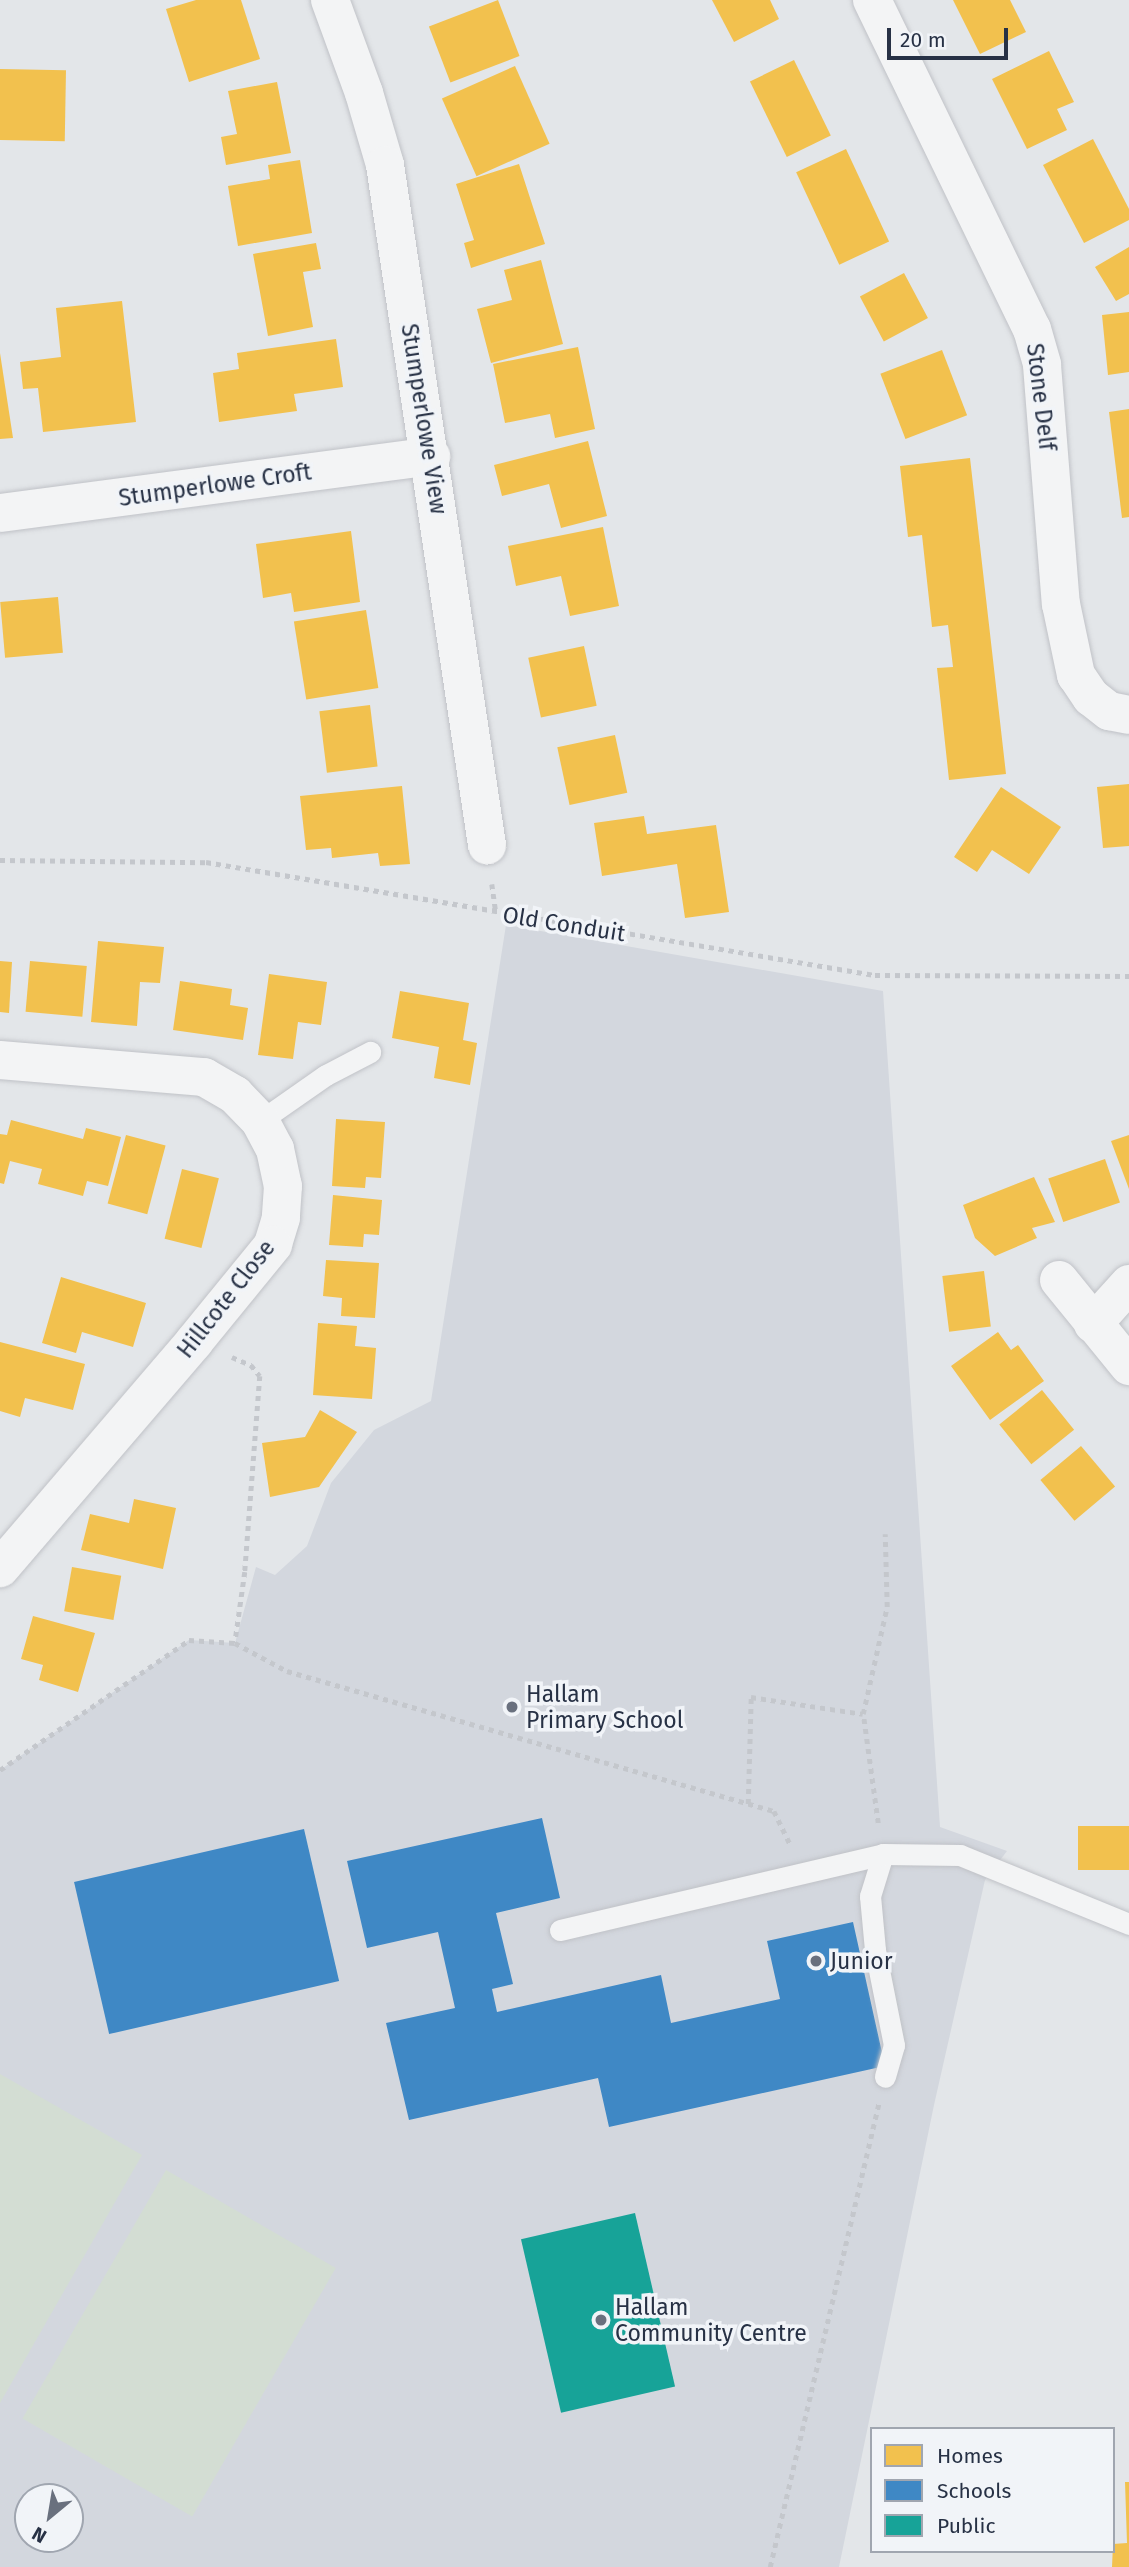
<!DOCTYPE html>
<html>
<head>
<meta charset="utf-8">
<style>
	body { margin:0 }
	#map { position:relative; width:1129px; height:2567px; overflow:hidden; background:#e3e6e9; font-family:"Fira Sans",sans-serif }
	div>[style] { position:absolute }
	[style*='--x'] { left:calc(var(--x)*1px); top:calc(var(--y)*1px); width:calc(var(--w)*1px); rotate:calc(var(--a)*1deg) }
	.built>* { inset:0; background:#d3d7de }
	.green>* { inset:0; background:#d3ddd3; transform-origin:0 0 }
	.homes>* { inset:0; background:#f2c14e; transform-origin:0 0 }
	.schools>* { inset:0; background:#3f88c5; transform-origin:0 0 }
	.public>* { inset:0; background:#17a398; transform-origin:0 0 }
	.path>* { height:4.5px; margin-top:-2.25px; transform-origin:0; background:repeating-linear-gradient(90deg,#c4c7cc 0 5px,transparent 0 10px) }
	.roads { filter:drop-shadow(0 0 2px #c0c2c7) drop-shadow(0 0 2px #c0c2c7) }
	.service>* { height:21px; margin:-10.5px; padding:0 10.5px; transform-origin:10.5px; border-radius:10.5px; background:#f3f4f5 }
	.minor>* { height:38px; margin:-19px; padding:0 19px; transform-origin:19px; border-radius:19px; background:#f3f4f5 }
	.dots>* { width:19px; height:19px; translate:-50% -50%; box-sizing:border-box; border:4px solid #f1f4f8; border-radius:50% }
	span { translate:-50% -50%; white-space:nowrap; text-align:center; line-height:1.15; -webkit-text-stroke:7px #f1f4f8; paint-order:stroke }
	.street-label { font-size:23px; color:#273145 }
	.poi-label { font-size:23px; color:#273145 }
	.left { translate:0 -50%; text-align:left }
	.legend { position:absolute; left:870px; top:2427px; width:245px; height:126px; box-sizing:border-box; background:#f1f4f8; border:2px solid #a0a6b0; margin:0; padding:9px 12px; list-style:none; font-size:21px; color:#273145 }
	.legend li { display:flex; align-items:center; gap:14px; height:35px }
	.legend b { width:35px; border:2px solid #a0a6b0 }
	.north { position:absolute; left:14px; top:2483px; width:70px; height:70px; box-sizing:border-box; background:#f1f4f8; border:2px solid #a0a6b0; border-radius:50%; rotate:210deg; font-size:19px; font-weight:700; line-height:28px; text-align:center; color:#273145 }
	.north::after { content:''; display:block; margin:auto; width:24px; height:32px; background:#69707e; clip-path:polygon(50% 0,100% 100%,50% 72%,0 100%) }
	.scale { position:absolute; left:887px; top:28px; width:121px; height:32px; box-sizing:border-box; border:4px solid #273145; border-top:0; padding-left:9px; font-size:21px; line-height:24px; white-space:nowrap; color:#273145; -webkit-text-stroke:5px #f1f4f8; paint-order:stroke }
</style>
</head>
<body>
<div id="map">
	<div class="built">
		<i style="clip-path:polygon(evenodd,506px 925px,883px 991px,940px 1827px,1007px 1851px,985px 1880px,934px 2105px,839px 2567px,0 2567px,0 1770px,189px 1640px,235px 1643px,256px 1567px,275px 1575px,307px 1546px,331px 1483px,374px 1430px,431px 1401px,506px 925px,28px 2497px,70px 2497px,70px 2539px,28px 2539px,28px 2497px)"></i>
	</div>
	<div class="green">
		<i style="clip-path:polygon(0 2074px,142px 2155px,0 2403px)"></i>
		<i style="left:166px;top:2170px;width:196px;height:287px;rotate:30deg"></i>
	</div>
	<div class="homes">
		<i style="clip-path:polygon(196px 0,241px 0,260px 59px,189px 82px,166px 9px)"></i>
		<i style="left:498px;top:0;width:60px;height:74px;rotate:69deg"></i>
		<i style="clip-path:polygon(712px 0,770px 0,779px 19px,734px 42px)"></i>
		<i style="clip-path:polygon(953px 0,1010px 0,1026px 32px,980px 54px)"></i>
		<i style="clip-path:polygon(1049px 51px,1074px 102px,1057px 109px,1067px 130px,1027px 149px,992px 79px)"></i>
		<i style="left:794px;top:60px;width:84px;height:49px;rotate:64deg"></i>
		<i style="left:515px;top:66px;width:85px;height:80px;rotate:66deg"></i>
		<i style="left:0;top:69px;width:66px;height:71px;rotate:1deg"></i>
		<i style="clip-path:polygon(277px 82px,291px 153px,226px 165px,221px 137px,237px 134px,228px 91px)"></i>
		<i style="clip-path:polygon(1093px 139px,1129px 209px,1129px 220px,1084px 243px,1043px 165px)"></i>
		<i style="left:846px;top:149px;width:102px;height:55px;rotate:65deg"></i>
		<i style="clip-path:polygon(300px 160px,312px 233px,238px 246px,228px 186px,270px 179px,268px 165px)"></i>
		<i style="clip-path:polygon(519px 164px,545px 244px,471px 268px,464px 243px,474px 240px,456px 184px)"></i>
		<i style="clip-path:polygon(316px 243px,321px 269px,303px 272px,313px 327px,268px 336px,253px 254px)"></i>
		<i style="clip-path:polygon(1129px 247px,1129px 294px,1116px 301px,1095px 267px)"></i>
		<i style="clip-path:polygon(541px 260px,563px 344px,491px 363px,477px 309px,512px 300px,504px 270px)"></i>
		<i style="left:904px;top:273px;width:51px;height:50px;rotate:62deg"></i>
		<i style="clip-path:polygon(122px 301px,136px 422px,43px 432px,38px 388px,23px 389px,20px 362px,61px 357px,56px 308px)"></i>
		<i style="clip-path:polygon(1129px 312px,1129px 372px,1108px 375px,1102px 315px)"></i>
		<i style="clip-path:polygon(336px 339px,343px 387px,294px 394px,297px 411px,219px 422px,213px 373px,239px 369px,237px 353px)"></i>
		<i style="clip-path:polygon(578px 347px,595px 429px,555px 438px,550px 414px,505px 423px,493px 364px)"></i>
		<i style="left:942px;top:350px;width:70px;height:66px;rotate:69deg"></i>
		<i style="clip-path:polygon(0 353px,13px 438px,0 439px)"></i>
		<i style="clip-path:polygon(1129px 409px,1129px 517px,1122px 518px,1109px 412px)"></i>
		<i style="clip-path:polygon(588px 441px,607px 516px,561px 528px,549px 484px,502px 496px,494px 465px)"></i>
		<i style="clip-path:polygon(970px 458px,1006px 774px,949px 780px,937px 668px,953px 667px,948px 625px,932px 627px,922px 535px,908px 537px,900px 466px)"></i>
		<i style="clip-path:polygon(603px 527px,619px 606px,570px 616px,561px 576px,516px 586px,508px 546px)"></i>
		<i style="clip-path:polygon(351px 531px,360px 602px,294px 612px,291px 593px,263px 598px,256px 544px)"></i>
		<i style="left:58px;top:597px;width:56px;height:58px;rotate:85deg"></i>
		<i style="left:366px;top:610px;width:79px;height:73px;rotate:81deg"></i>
		<i style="left:584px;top:646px;width:61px;height:57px;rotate:78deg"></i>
		<i style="left:370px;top:705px;width:62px;height:51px;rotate:83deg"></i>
		<i style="left:615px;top:735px;width:59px;height:59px;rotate:78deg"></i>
		<i style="clip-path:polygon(1129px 784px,1129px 846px,1103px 848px,1097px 787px)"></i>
		<i style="clip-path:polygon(402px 786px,410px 864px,380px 866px,378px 853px,332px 858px,331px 848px,306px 850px,300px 796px)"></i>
		<i style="clip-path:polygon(1001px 787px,1061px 827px,1029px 874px,992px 850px,977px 872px,954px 857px)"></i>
		<i style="clip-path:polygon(644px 816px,647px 834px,716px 825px,729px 912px,685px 918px,677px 864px,602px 876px,594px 823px)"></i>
		<i style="clip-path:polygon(98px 941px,164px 947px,160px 983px,140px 982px,137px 1026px,91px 1022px)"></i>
		<i style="clip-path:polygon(0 961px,12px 962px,9px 1013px,0 1012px)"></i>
		<i style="left:30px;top:961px;width:57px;height:51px;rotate:5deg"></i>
		<i style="clip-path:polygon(269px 974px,327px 982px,321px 1025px,298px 1022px,293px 1059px,258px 1055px)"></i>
		<i style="clip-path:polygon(180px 981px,232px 989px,230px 1005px,248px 1008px,243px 1040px,173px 1030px)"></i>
		<i style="clip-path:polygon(400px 991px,469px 1003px,463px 1040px,477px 1043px,470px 1085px,434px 1078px,439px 1047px,392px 1038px)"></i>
		<i style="clip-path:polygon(336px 1119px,385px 1122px,381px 1178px,366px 1177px,365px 1188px,332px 1186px)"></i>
		<i style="clip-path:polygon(11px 1120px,83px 1139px,86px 1128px,121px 1137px,108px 1186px,87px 1181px,83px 1196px,38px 1184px,42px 1169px,10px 1161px,4px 1184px,0 1183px,0 1134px,7px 1135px)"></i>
		<i style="left:126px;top:1135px;width:41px;height:71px;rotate:15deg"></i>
		<i style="clip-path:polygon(1129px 1135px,1129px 1189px,1111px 1141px)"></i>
		<i style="left:1105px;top:1159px;width:46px;height:60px;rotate:71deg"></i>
		<i style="left:182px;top:1169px;width:38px;height:72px;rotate:14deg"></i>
		<i style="clip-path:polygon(1034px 1177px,1055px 1222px,1032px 1228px,1037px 1238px,995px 1256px,975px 1238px,963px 1205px)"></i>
		<i style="clip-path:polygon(333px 1195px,382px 1200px,379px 1235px,364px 1234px,363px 1247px,329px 1245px)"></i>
		<i style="clip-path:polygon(326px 1260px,379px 1263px,375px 1318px,341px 1316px,342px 1298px,323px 1296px)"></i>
		<i style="left:984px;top:1271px;width:56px;height:42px;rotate:83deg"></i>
		<i style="clip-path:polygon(61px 1277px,146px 1303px,133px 1347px,82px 1332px,76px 1353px,42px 1343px)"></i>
		<i style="clip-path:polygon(318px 1323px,357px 1326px,355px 1346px,376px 1348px,372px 1399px,313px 1395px)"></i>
		<i style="clip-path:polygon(998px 1332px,1011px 1350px,1018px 1345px,1044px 1381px,990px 1420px,951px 1366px)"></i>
		<i style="clip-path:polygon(0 1342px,85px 1364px,73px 1410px,25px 1398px,20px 1417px,0 1411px)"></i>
		<i style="left:1042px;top:1390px;width:51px;height:55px;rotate:51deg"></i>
		<i style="clip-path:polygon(320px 1410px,357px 1432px,319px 1487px,270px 1497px,262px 1443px,305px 1437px)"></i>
		<i style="left:1081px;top:1446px;width:53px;height:53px;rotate:50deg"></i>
		<i style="clip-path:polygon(134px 1499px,176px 1508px,163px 1569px,81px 1550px,90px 1514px,129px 1523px)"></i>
		<i style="left:72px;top:1567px;width:50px;height:45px;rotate:10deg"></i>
		<i style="clip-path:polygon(33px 1616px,95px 1633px,78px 1692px,39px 1680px,43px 1665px,21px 1659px)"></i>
		<i style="left:1129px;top:1826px;width:44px;height:51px;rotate:90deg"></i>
		<i style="clip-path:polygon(1125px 2482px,1129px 2482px,1129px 2567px,1112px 2567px,1113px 2544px,1127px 2543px)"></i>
	</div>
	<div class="schools">
		<i style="clip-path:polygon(542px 1818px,560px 1898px,496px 1913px,513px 1984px,492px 1989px,497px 2012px,661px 1975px,671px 2023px,780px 1999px,767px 1941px,853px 1922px,885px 2066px,609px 2127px,598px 2078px,409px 2120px,386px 2023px,455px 2008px,438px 1932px,367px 1948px,347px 1861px)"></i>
		<i style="left:304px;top:1829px;width:156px;height:236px;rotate:77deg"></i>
	</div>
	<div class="public">
		<i style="left:635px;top:2213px;width:178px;height:117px;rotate:77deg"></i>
	</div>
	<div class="path">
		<i style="--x:0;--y:860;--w:206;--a:0.6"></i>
		<i style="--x:206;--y:862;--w:678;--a:9.59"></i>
		<i style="--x:875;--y:975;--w:254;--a:0.2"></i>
		<i style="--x:492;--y:884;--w:29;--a:82"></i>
		<i style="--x:232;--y:1357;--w:21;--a:23"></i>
		<i style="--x:251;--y:1365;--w:14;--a:51"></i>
		<i style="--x:260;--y:1376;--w:197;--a:94.4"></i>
		<i style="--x:245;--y:1572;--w:72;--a:98"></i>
		<i style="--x:0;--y:1770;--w:229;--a:-34.5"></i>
		<i style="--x:189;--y:1640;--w:46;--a:3.7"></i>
		<i style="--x:235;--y:1643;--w:59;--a:28.3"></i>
		<i style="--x:287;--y:1671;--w:507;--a:16.04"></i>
		<i style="--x:774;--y:1811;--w:37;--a:64"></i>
		<i style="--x:748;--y:1804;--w:107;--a:-88.4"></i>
		<i style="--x:751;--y:1697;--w:113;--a:8.6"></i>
		<i style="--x:878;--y:1823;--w:110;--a:-97.8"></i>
		<i style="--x:863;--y:1714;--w:110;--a:-77.4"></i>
		<i style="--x:887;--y:1607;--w:73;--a:-91.6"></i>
		<i style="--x:770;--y:2567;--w:476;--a:-76.8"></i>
	</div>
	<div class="roads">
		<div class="service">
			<i style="--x:260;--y:1121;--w:80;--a:-34.9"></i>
			<i style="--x:326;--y:1075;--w:50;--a:-27.6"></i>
			<i style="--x:883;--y:1854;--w:44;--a:107.2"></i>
			<i style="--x:870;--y:1896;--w:54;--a:84.7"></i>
			<i style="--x:875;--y:1950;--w:97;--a:78.7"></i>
			<i style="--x:894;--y:2045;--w:33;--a:106"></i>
			<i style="--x:560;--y:1930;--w:332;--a:-13.2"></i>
			<i style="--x:883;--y:1854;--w:77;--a:0.7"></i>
			<i style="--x:960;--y:1855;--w:183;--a:22.2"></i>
		</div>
		<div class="minor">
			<i style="--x:330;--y:0;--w:99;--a:69.9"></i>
			<i style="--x:364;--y:93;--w:75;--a:73.7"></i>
			<i style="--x:385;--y:165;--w:688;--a:81.47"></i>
			<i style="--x:872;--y:0;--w:366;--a:64.1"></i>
			<i style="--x:1032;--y:329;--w:37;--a:74"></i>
			<i style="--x:1042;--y:365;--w:240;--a:85.5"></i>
			<i style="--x:1061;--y:604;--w:73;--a:78.1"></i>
			<i style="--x:1076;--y:675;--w:27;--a:56"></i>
			<i style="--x:1091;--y:697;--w:23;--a:38"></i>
			<i style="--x:1109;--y:711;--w:20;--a:11"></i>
			<i style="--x:0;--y:513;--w:435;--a:-7.5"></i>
			<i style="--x:0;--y:1060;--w:205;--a:4.8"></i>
			<i style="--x:204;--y:1077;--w:36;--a:30"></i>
			<i style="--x:235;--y:1095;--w:36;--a:46"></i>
			<i style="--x:260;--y:1121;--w:32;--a:62"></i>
			<i style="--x:275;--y:1149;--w:38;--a:78"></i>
			<i style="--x:283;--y:1186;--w:32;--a:94"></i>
			<i style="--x:281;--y:1218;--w:28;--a:107"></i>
			<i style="--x:273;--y:1245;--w:125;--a:129.2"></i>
			<i style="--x:194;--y:1342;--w:298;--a:130.6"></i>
			<i style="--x:1059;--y:1280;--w:111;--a:50.9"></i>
			<i style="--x:1093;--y:1324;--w:54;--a:-48"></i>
		</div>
	</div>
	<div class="dots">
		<i style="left:512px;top:1707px;background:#69707e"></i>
		<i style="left:816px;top:1961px;background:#69707e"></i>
		<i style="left:601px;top:2320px;background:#69707e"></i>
	</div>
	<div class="street-label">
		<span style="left:1041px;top:397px;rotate:83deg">Stone Delf</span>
		<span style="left:424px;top:419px;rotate:81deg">Stumperlowe View</span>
		<span style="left:215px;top:485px;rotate:-8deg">Stumperlowe Croft</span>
		<span style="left:564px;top:924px;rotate:9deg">Old Conduit</span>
		<span style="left:226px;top:1299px;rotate:-52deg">Hillcote Close</span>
	</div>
	<div class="poi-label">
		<span class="left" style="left:526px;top:1707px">Hallam<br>Primary School</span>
		<span class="left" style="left:830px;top:1961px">Junior</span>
		<span class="left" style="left:615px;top:2320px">Hallam<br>Community Centre</span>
	</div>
	<ul class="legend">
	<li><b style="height:19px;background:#f2c14e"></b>Homes</li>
	<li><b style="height:19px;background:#3f88c5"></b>Schools</li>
	<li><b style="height:19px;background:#17a398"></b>Public</li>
	</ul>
	<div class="north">N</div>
	<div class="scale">20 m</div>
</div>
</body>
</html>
